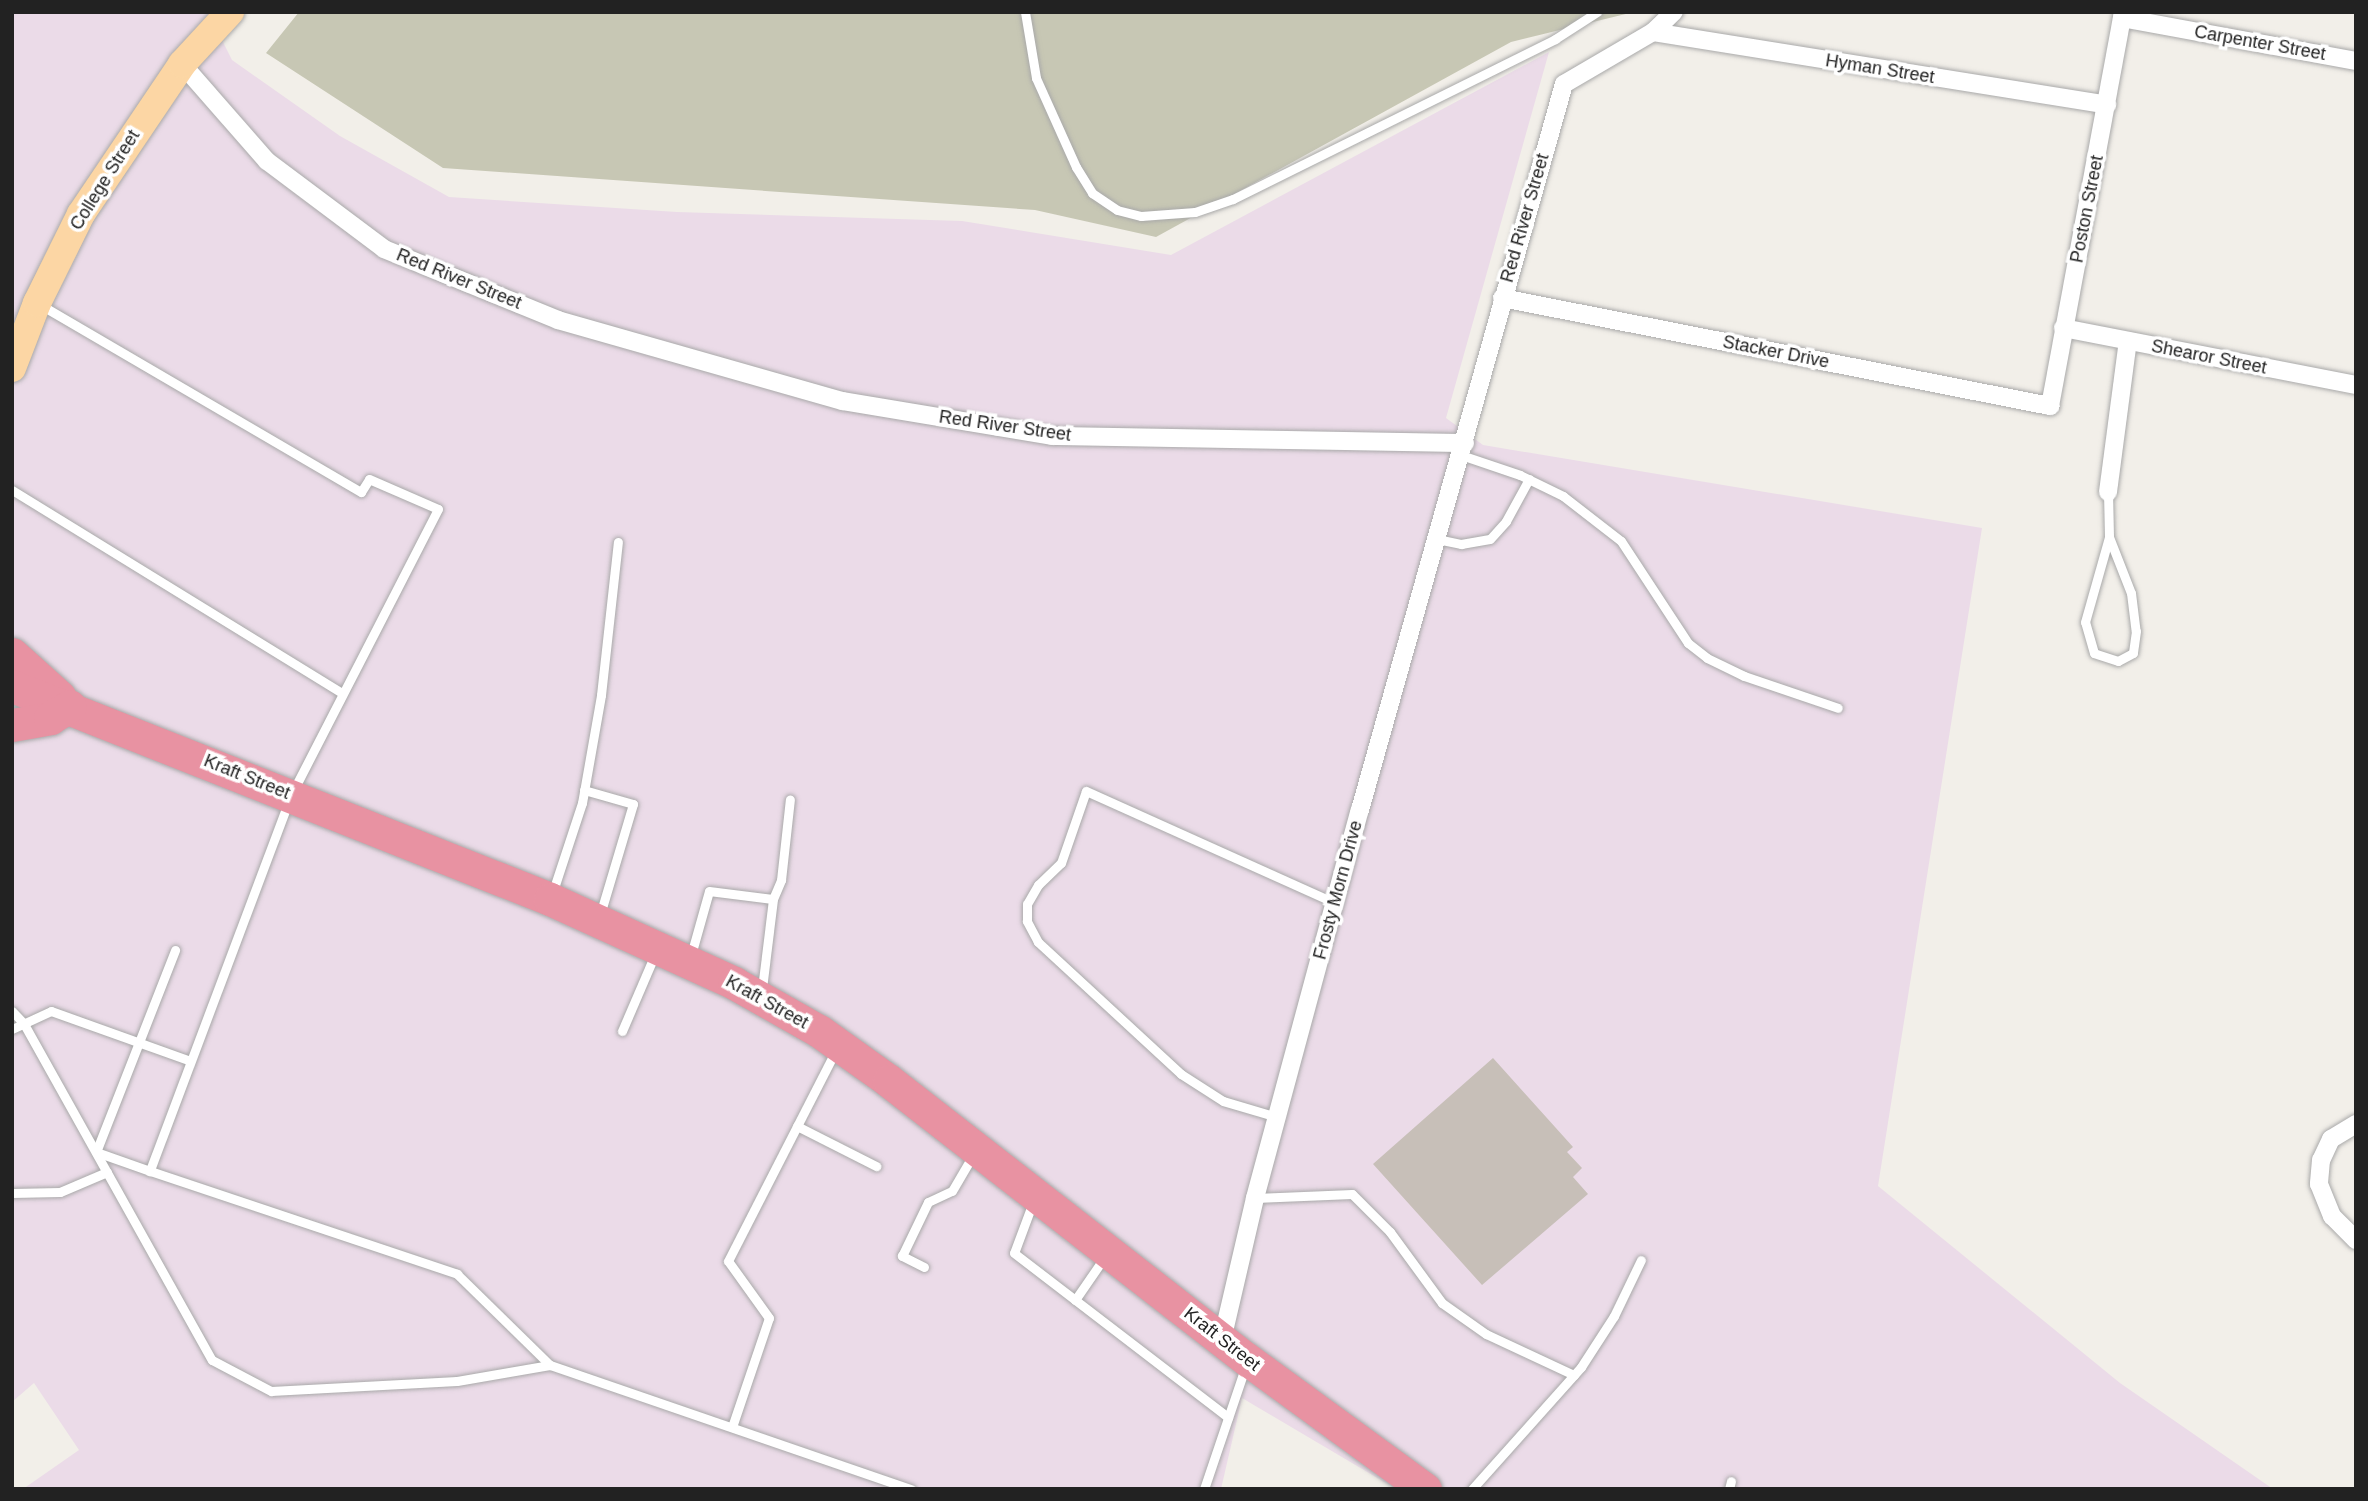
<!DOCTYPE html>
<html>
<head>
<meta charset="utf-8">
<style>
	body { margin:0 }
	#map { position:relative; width:2368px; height:1501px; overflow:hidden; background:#f2efe9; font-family:Helvetica,sans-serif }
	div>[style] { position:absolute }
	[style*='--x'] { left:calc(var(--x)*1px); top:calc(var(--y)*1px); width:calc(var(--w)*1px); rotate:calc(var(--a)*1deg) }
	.industrial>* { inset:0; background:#ebdbe8 }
	.construction>* { inset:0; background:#c7c7b4 }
	.building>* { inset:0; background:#c7bfb8 }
	.roads { filter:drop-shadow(0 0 2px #a9a9a9) drop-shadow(0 0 2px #a9a9a9) }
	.lane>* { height:9px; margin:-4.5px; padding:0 4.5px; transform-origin:4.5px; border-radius:4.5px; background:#fff }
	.street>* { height:18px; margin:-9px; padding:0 9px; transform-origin:9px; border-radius:9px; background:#fff }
	.primary>* { height:28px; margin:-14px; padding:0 14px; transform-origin:14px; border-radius:14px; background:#fcd6a4 }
	.highway>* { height:33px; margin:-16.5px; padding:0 16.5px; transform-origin:16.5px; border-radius:16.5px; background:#e892a2 }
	span { translate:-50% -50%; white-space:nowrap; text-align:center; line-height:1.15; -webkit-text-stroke:7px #fff; paint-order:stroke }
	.street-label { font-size:18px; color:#222 }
	.frame { position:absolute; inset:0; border:14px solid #222; pointer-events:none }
</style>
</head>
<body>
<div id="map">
	<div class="industrial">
		<i style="clip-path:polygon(12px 12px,208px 12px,232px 60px,340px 136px,449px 197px,677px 212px,962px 221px,1171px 255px,1549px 52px,1446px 418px,1483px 445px,1982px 528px,1878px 1186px,2120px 1383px,2273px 1489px,1396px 1489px,1242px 1398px,1221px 1489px,23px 1489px,79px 1450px,34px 1383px,12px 1402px)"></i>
	</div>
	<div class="construction">
		<i style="clip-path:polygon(299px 12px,1634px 12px,1511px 42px,1156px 237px,1035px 210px,443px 168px,266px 53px)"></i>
	</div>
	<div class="building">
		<i style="clip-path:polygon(1493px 1058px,1573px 1147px,1567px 1152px,1582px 1168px,1573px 1177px,1588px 1194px,1482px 1285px,1373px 1164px)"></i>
	</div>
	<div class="roads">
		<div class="lane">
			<i style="--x:1025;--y:12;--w:67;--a:80.5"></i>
			<i style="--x:1036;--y:78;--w:98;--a:65.8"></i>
			<i style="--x:1076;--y:167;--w:31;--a:58"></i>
			<i style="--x:1092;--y:193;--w:30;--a:34"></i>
			<i style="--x:1117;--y:210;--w:25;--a:14"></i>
			<i style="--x:1141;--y:216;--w:54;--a:-4.2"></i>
			<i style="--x:1195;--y:212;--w:40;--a:-18.9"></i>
			<i style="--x:1233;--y:199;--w:360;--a:-26.4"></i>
			<i style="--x:1555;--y:39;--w:50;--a:-32.7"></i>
			<i style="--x:39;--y:304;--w:373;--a:30.3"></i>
			<i style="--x:361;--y:492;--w:15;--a:-58"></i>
			<i style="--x:369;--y:479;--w:75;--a:23.5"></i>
			<i style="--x:438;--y:509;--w:322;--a:117.2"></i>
			<i style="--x:291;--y:795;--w:402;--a:110.6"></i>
			<i style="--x:150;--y:1171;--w:324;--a:18.5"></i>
			<i style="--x:457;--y:1274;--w:130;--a:44.4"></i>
			<i style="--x:1461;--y:455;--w:62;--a:18.7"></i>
			<i style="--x:1520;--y:475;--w:48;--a:26"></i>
			<i style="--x:1563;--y:496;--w:73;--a:37.8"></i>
			<i style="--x:1621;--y:541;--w:122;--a:56.7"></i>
			<i style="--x:1688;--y:643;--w:24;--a:38"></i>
			<i style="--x:1707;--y:658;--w:41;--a:25.9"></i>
			<i style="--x:1744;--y:676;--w:99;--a:18.8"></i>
			<i style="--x:12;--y:490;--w:385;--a:31.6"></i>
			<i style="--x:2108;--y:492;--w:45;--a:88.7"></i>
			<i style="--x:2109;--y:537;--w:60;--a:68.6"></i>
			<i style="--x:2131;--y:593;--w:38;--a:83"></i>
			<i style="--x:2136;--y:631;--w:22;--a:98"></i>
			<i style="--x:2133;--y:653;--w:17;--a:152"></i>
			<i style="--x:2118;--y:661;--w:25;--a:-162"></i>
			<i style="--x:2094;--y:653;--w:32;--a:-106"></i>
			<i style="--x:2085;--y:622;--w:88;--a:-74.2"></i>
			<i style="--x:1437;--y:539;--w:25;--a:12"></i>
			<i style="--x:1461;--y:544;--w:29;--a:-10"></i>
			<i style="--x:1490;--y:539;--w:24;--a:-48"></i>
			<i style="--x:1506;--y:521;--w:48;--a:-61.3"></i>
			<i style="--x:584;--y:790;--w:51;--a:15.9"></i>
			<i style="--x:633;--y:804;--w:116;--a:106.6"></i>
			<i style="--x:552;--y:894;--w:96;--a:-71.8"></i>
			<i style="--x:582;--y:803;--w:110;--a:-80"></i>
			<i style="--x:601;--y:695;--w:154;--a:-83.7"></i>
			<i style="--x:773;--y:899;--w:21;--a:-67"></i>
			<i style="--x:781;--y:880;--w:81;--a:-83.7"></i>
			<i style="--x:691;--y:955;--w:66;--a:-74.3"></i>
			<i style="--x:709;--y:891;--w:64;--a:7.1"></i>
			<i style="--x:773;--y:899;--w:91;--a:97"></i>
			<i style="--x:12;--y:1011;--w:18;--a:47"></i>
			<i style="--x:24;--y:1024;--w:385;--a:60.8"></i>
			<i style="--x:212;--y:1360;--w:67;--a:27.7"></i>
			<i style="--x:271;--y:1391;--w:186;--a:-3.1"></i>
			<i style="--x:457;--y:1381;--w:94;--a:-9.8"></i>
			<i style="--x:550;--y:1365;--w:382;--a:19"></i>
			<i style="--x:12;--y:1029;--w:43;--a:-24.8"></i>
			<i style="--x:51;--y:1011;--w:145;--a:19.7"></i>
			<i style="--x:622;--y:1031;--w:84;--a:-66.8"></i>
			<i style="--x:1277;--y:1117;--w:56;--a:-163.5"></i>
			<i style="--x:1223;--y:1101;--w:50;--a:-147.3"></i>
			<i style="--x:1181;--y:1074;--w:195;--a:-137.3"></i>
			<i style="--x:1038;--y:942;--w:24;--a:-118"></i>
			<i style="--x:1027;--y:921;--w:17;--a:-90"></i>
			<i style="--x:1027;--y:904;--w:22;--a:-60"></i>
			<i style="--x:1038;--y:885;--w:32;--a:-44"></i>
			<i style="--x:1061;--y:863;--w:76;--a:-70.9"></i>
			<i style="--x:1086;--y:791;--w:273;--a:24.2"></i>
			<i style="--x:797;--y:1126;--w:89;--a:26.9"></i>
			<i style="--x:150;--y:1171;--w:57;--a:-160.6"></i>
			<i style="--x:96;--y:1152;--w:217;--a:-68.6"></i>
			<i style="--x:12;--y:1193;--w:48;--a:-1.2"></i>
			<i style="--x:60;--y:1192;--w:51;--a:-23.1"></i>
			<i style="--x:1255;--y:1198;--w:97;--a:-2.4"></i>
			<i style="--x:1352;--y:1194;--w:54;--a:45"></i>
			<i style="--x:1390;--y:1232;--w:88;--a:53.8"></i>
			<i style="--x:1442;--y:1303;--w:54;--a:35.2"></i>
			<i style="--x:1486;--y:1334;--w:97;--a:25"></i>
			<i style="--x:1033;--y:1202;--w:54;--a:110.4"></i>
			<i style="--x:1014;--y:1253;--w:270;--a:37.5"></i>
			<i style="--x:924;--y:1267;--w:25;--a:-153"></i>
			<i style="--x:902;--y:1256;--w:60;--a:-64.3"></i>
			<i style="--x:928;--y:1202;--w:26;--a:-25"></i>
			<i style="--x:952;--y:1191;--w:42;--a:-59.7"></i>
			<i style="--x:1075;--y:1300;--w:51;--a:-55.4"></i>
			<i style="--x:732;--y:1427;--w:115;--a:-71.3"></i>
			<i style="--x:769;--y:1318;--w:70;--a:-125.7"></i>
			<i style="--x:728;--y:1261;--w:237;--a:-62.9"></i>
			<i style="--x:1204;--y:1489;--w:128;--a:-71.3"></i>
			<i style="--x:1472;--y:1489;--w:164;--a:-48.2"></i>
			<i style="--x:1581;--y:1367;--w:61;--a:-57.1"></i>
			<i style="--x:1614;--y:1316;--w:62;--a:-64.3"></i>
			<i style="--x:1729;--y:1489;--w:8;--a:-76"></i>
		</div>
		<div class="street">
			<i style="--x:2122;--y:18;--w:238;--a:10.4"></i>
			<i style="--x:1653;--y:32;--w:460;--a:9.1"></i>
			<i style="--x:182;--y:64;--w:129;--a:48.8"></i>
			<i style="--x:267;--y:161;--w:146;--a:36.9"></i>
			<i style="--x:384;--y:249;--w:188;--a:22.2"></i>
			<i style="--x:558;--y:320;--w:296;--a:15.9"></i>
			<i style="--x:843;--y:401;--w:212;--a:9.5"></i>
			<i style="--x:1052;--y:436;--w:413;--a:1"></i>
			<i style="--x:1502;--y:298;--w:559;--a:11.15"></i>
			<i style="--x:2050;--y:406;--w:401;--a:-79.5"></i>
			<i style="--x:2063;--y:328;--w:298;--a:11"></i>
			<i style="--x:2108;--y:492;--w:152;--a:-82.5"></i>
			<i style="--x:2356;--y:1124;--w:29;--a:149"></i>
			<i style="--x:2331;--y:1139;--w:23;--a:115"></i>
			<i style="--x:2321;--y:1160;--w:24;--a:95"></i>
			<i style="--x:2319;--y:1184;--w:35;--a:68"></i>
			<i style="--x:2332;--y:1216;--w:34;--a:45"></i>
			<i style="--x:1222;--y:1340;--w:146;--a:-76.9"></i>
			<i style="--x:1255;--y:1198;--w:402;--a:-74.9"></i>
			<i style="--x:1360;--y:810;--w:754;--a:-74.31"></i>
			<i style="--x:1564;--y:84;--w:103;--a:-30.3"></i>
			<i style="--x:1653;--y:32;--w:29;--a:-44"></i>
		</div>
		<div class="primary">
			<i style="--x:12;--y:368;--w:70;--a:-69"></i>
			<i style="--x:37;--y:303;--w:99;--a:-63.7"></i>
			<i style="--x:81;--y:214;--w:181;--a:-56"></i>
			<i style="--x:182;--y:64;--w:71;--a:-47.3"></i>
		</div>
		<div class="highway">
			<i style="--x:12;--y:654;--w:64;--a:41.9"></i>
			<i style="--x:12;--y:686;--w:579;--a:21.6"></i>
			<i style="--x:550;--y:899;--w:202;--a:24.5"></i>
			<i style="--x:734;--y:983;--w:98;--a:29.5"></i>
			<i style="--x:819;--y:1031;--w:86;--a:35.5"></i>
			<i style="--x:889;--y:1081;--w:455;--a:37.9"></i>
			<i style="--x:1248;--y:1360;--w:219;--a:36.1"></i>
			<i style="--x:12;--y:725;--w:39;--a:-10"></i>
			<i style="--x:50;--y:718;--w:23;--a:-31"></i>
		</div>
	</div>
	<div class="street-label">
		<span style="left:2260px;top:43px;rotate:10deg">Carpenter Street</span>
		<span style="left:1880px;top:69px;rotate:9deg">Hyman Street</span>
		<span style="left:105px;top:180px;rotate:-58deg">College Street</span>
		<span style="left:2087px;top:209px;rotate:-79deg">Poston Street</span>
		<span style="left:1525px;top:218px;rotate:-74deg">Red River Street</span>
		<span style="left:459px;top:279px;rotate:22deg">Red River Street</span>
		<span style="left:1776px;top:352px;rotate:11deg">Stacker Drive</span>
		<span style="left:2209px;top:357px;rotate:11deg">Shearor Street</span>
		<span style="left:1005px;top:426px;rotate:8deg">Red River Street</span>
		<span style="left:247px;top:777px;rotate:22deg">Kraft Street</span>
		<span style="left:1338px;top:890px;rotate:-75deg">Frosty Morn Drive</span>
		<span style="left:767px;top:1002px;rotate:29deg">Kraft Street</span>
		<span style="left:1222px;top:1339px;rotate:38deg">Kraft Street</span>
	</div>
	<div class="frame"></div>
</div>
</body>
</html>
